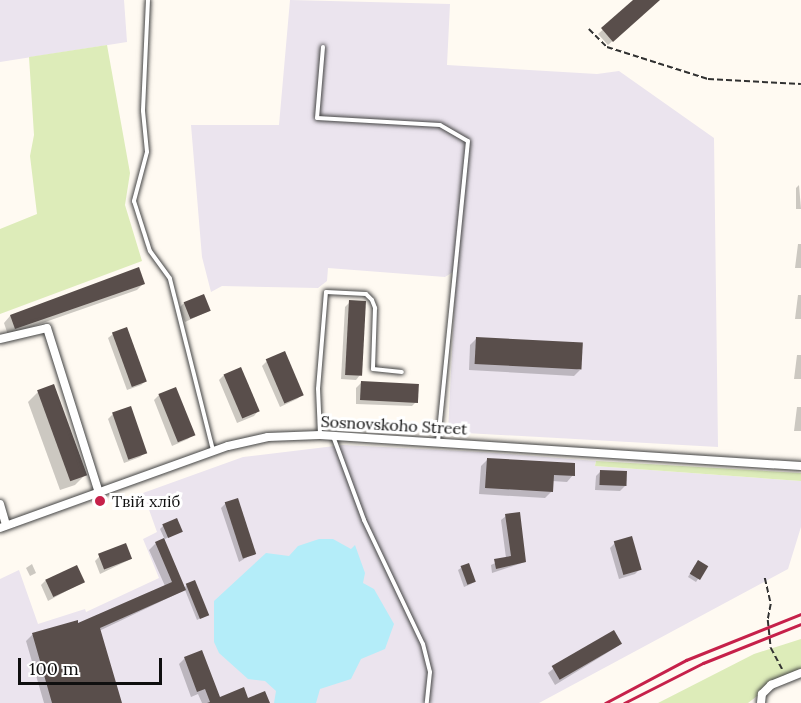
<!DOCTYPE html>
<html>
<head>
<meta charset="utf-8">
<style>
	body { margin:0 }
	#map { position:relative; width:801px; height:703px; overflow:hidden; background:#fffaf2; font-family:Lora,serif }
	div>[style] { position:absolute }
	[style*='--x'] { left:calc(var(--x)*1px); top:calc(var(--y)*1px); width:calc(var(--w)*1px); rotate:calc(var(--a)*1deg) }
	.industrial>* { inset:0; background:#ebe4ee }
	.green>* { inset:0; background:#ddecb9 }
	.water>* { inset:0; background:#b4edf9 }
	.shadow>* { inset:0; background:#0003 }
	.building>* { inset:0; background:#594e4b; transform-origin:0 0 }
	.path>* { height:1.5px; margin-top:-0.75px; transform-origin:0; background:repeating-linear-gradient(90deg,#313131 0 6px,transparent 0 9px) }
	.roads { filter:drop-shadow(0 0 2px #424242) drop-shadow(0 0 2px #424242) }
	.service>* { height:4px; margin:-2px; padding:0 2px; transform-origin:2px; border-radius:2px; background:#fff }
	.minor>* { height:8px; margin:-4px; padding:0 4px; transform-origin:4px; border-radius:4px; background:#fff }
	.rail>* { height:3px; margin:-1.5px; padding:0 1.5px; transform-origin:1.5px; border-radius:1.5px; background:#c6214a }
	.dots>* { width:16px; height:16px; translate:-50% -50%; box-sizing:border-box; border:3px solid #fff; border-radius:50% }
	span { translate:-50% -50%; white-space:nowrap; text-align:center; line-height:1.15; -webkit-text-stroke:6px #fff; paint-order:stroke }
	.street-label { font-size:16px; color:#0f0f0f }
	.poi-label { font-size:16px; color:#0f0f0f }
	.left { translate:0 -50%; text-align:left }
	.scale { position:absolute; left:18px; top:658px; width:144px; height:27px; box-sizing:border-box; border:3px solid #0f0f0f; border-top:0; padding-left:8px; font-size:18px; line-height:21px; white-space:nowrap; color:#0f0f0f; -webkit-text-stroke:4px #fff; paint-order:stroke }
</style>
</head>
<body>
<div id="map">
	<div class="industrial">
		<i style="clip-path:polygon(0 0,124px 0,127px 42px,0 62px)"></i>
		<i style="clip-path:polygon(290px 0,450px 4px,447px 65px,597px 74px,619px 71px,714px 138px,718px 447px,448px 432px,456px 270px,445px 277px,328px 268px,327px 281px,318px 288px,222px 286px,211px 292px,202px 257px,191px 125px,279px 125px)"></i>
		<i style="clip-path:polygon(343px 445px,482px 452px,596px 461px,595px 466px,801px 481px,801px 527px,788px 569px,539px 703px,0 703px,0 579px,19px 570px,38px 624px,85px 609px,86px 612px,159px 578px,143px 539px,157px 532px,143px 493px,243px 457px)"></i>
	</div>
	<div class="green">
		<i style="clip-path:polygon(107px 45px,130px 173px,125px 205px,142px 261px,0 314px,0 229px,37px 214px,30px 156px,34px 135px,29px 57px)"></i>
		<i style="clip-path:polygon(596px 461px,801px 473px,801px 481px,595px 466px)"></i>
		<i style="clip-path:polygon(801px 639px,801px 669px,782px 677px,748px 703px,658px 703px,754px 654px)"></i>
	</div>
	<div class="water">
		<i style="clip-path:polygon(319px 539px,333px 539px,351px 549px,355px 545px,365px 573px,363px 583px,374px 589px,394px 624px,385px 649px,361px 659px,351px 679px,320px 689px,316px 703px,274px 703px,276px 691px,265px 681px,248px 679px,219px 653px,214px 642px,214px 601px,266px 553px,289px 556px,298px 546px)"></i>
	</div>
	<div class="shadow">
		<i style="clip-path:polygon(636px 0,652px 0,650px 8px,608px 45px,598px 34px)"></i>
		<i style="clip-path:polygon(799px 185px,801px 209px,796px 209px,796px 188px)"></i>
		<i style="clip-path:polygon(798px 244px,801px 244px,801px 268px,795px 268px)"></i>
		<i style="clip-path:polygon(138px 269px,143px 284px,137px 290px,8px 335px,4px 323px,10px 316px)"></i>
		<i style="clip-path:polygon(798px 295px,801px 295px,801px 319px,795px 319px)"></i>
		<i style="clip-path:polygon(350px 302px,360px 375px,356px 380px,341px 379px,345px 307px)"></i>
		<i style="clip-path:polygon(184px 303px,209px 311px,185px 322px,179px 308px)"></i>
		<i style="clip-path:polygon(113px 334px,146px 381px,141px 385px,127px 390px,108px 338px)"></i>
		<i style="clip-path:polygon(477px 338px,580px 370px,574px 376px,469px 370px,470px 345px)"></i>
		<i style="clip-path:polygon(797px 355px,801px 355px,801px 379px,794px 379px)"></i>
		<i style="clip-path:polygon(267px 361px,302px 395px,297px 399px,280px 407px,262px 366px)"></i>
		<i style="clip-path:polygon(224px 375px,258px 411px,254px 416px,237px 423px,219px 380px)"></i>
		<i style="clip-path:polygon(361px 383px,417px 401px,412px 406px,356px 404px,356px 388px)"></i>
		<i style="clip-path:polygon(38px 392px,85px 475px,75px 485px,60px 490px,28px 402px)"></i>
		<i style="clip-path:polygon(159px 395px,193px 434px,188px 439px,172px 446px,154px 400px)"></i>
		<i style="clip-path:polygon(797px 407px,801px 407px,801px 431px,794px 431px)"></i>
		<i style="clip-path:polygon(113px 414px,145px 453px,140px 457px,124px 463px,108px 419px)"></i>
		<i style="clip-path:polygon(488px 459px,573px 475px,567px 482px,552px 481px,552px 491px,545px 498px,479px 494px,481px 466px)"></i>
		<i style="clip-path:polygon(601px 471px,625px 486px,620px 491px,595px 490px,596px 476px)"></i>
		<i style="clip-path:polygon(226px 503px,254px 553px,239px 562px,221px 508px)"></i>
		<i style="clip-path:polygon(506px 516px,525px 562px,492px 573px,491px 565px,506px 558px,501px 520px)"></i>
		<i style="clip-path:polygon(163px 526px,181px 531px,163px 540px,184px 588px,187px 585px,207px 615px,197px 620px,185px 590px,99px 631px,120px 703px,44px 703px,26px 641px,32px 635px,77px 622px,78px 625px,165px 586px,149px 550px,155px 544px,165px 540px,160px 529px)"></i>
		<i style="clip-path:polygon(615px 543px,640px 569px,635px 574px,619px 579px,610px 548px)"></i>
		<i style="clip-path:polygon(100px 556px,131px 559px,100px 574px,95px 561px)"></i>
		<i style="clip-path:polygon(32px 564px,36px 573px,30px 576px,26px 568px)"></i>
		<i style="clip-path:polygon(695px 565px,698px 579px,696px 582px,688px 577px)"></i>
		<i style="clip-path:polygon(461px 568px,474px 582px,471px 584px,464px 587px,458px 570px)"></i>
		<i style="clip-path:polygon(46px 580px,83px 582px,48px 601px,41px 585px)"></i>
		<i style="clip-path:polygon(613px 632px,620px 644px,615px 648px,555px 685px,548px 673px,553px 669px)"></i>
		<i style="clip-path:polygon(185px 658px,219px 699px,269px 703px,202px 703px,198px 694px,191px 697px,179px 664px)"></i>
	</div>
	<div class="building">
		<i style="clip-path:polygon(633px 0,660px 0,613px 42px,601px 28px)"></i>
		<i style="clip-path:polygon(139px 267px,145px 284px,15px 329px,10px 315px)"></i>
		<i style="left:204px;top:294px;width:18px;height:22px;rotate:68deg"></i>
		<i style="left:349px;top:300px;width:17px;height:75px;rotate:3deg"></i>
		<i style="left:127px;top:327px;width:58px;height:16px;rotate:70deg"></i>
		<i style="left:476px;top:337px;width:107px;height:27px;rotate:3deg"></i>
		<i style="left:285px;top:351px;width:48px;height:21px;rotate:67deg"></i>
		<i style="left:241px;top:367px;width:48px;height:19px;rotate:67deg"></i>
		<i style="left:361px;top:381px;width:58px;height:19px;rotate:3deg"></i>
		<i style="left:54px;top:384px;width:97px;height:18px;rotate:70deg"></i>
		<i style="left:176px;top:387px;width:52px;height:19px;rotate:68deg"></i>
		<i style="left:131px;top:406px;width:50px;height:20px;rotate:71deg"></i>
		<i style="clip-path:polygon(487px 458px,575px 463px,575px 476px,554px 475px,553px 492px,485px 488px)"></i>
		<i style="left:600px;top:470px;width:27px;height:15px;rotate:2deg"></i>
		<i style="left:238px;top:498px;width:59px;height:14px;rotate:72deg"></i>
		<i style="clip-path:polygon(520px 512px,526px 562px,496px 569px,494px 559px,511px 556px,505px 514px)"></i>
		<i style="left:177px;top:518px;width:15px;height:16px;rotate:67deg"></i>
		<i style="left:632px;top:536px;width:35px;height:19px;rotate:74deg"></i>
		<i style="clip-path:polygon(164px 538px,186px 590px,100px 628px,122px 703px,52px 703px,32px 633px,78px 620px,78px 623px,172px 582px,155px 542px)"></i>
		<i style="left:126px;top:543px;width:17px;height:30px;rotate:69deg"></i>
		<i style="left:698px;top:560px;width:12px;height:16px;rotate:31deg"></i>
		<i style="left:469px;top:563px;width:20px;height:9px;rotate:70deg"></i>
		<i style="left:77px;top:565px;width:19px;height:35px;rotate:65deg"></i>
		<i style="left:195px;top:580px;width:38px;height:10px;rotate:68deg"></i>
		<i style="left:614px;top:630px;width:16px;height:72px;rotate:60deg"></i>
		<i style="clip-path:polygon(202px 650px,220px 697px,244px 687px,248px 698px,265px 691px,270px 703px,207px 703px,210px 702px,205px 689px,197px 692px,184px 657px)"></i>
	</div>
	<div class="path">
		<i style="--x:589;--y:29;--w:25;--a:45"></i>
		<i style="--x:607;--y:47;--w:106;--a:17.6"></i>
		<i style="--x:708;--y:79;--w:93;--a:3.1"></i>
		<i style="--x:765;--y:578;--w:27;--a:77"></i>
		<i style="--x:771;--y:604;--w:16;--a:101"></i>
		<i style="--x:768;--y:620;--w:28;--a:84"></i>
		<i style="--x:771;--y:648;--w:24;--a:62"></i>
	</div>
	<div class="roads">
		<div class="service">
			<i style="--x:148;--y:0;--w:111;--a:92.6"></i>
			<i style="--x:143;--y:111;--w:41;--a:84.4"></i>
			<i style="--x:147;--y:152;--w:51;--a:104.9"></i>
			<i style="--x:134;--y:201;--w:52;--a:72.3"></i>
			<i style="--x:150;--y:251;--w:34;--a:54"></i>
			<i style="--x:170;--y:279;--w:176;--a:75.9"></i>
			<i style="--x:323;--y:47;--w:71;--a:94.8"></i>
			<i style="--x:317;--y:118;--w:123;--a:3.3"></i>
			<i style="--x:440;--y:125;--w:32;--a:30"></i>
			<i style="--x:468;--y:141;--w:301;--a:95.7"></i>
			<i style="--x:320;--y:434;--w:45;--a:-92.5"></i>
			<i style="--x:318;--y:389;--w:97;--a:-85.3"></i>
			<i style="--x:326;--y:292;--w:40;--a:2.9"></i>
			<i style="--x:366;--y:294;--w:8;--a:45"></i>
			<i style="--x:372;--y:300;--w:9;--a:69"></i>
			<i style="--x:375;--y:308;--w:61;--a:91.9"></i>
			<i style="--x:373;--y:369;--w:29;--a:6"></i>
			<i style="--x:333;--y:436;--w:90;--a:69.7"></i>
			<i style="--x:364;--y:520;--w:137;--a:64.6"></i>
			<i style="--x:423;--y:644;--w:29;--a:76"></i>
			<i style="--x:430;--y:672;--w:31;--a:96"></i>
		</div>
		<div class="minor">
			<i style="--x:0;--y:339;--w:48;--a:-13.2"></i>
			<i style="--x:47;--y:328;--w:173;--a:72.5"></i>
			<i style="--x:0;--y:504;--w:22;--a:74"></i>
			<i style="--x:0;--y:528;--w:242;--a:-19.8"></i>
			<i style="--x:228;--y:446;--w:41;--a:-12.7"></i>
			<i style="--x:268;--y:437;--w:52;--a:-2.2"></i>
			<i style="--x:320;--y:435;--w:482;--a:3.7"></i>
			<i style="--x:761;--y:703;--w:9;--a:-84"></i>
			<i style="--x:762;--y:694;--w:13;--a:-45"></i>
			<i style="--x:771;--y:685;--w:32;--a:-22"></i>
		</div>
	</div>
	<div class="rail">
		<i style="--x:605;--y:703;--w:92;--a:-28"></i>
		<i style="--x:686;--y:660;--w:124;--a:-21.8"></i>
		<i style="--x:624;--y:703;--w:89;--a:-26.9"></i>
		<i style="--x:703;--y:663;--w:105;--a:-21.7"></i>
	</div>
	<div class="dots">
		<i style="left:100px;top:501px;background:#c6214a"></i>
	</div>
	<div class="street-label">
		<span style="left:394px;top:425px;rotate:3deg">Sosnovskoho Street</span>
	</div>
	<div class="poi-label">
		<span class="left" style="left:112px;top:501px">Твій хліб</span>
	</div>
	<div class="scale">100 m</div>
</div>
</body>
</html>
